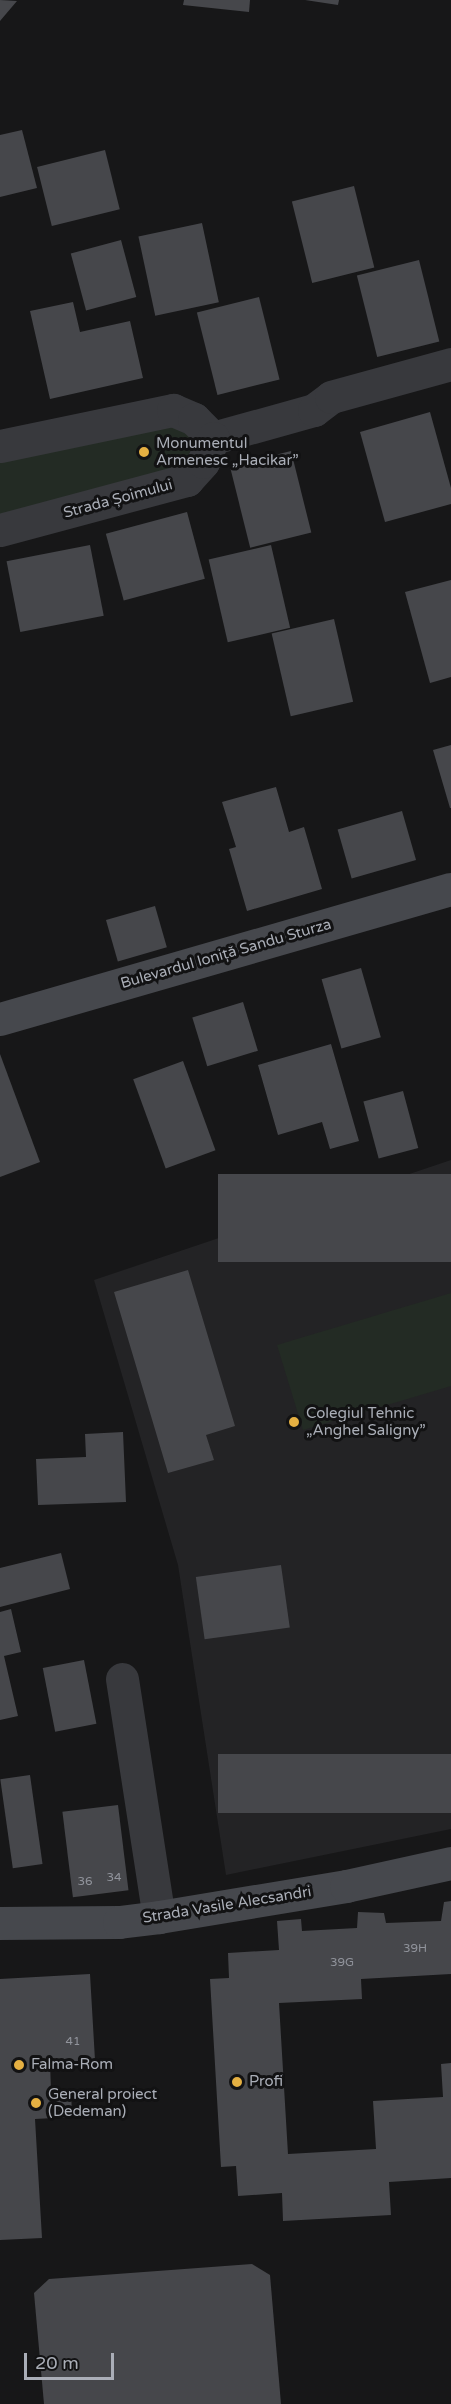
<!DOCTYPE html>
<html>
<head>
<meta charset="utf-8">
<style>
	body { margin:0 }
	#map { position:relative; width:451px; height:2404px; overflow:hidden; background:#171718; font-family:"Varela Round",sans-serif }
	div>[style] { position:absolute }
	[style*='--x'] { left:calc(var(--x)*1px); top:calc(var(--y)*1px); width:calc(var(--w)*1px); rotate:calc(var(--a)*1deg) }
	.built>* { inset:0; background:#232325 }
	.green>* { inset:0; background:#232b24 }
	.building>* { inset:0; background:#46474b; transform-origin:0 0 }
	.street>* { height:33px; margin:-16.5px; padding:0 16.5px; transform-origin:16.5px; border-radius:16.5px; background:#38393d }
	.secondary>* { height:33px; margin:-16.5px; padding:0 16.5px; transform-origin:16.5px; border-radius:16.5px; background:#46484d }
	.dots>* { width:16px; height:16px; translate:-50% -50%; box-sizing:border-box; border:3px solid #121213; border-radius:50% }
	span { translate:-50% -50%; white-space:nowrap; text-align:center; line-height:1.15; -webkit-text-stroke:6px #121213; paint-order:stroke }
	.number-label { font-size:12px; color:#91949c }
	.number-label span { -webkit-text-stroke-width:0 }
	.poi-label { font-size:15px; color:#aaaeb7 }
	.left { translate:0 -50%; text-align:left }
	.street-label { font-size:15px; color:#aaaeb7 }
	.scale { position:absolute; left:24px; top:2353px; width:90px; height:27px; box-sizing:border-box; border:3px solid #aaaeb7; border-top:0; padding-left:8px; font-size:18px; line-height:21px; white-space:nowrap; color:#aaaeb7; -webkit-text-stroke:4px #121213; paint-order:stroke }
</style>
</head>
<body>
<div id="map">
	<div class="built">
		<i style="clip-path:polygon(451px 1160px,451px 1829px,226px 1875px,178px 1565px,94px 1280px)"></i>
	</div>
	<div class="green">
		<i style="clip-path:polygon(171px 421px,191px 437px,193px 445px,183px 468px,0 516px,0 462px)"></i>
		<i style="clip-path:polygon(451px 1293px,451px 1386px,303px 1430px,277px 1345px)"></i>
	</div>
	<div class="building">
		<i style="clip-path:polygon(0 0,17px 1px,0 21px)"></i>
		<i style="clip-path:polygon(184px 0,250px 0,249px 12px,183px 5px)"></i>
		<i style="clip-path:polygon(305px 0,339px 0,338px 5px)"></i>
		<i style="clip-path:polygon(22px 130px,37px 188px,0 197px,0 135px)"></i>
		<i style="left:105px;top:150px;width:61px;height:70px;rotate:76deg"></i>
		<i style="left:354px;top:186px;width:84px;height:64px;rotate:76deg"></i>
		<i style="left:202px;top:223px;width:81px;height:65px;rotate:78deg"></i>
		<i style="left:121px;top:240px;width:59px;height:52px;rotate:75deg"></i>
		<i style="left:419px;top:260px;width:84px;height:64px;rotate:76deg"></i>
		<i style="left:259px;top:297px;width:85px;height:64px;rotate:76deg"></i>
		<i style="clip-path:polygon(73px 302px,80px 332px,130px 321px,143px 378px,50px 399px,30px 311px)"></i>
		<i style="clip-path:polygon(430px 412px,451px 488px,451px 504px,385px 522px,360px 432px)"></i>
		<i style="left:291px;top:451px;width:84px;height:63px;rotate:76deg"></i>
		<i style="left:187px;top:512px;width:69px;height:84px;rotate:75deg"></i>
		<i style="left:90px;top:545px;width:72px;height:85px;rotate:79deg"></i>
		<i style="left:271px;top:545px;width:85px;height:64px;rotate:77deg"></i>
		<i style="clip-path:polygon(451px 580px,451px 677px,430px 683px,405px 592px)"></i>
		<i style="left:334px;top:619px;width:85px;height:64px;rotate:77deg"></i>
		<i style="clip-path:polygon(451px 745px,451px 808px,450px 808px,433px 750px)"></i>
		<i style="clip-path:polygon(276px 787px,289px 832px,304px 827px,322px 889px,247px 911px,229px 849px,236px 847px,222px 802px)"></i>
		<i style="left:402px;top:811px;width:51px;height:67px;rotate:74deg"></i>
		<i style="left:155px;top:906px;width:43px;height:51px;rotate:74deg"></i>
		<i style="left:361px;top:968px;width:72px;height:41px;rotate:74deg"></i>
		<i style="left:243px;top:1002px;width:51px;height:53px;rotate:73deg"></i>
		<i style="clip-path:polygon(331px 1044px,359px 1141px,330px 1149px,322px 1122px,278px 1135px,258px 1065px)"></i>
		<i style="clip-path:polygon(0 1054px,40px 1162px,0 1177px)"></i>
		<i style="left:183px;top:1061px;width:95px;height:53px;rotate:70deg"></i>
		<i style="left:403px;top:1091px;width:59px;height:41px;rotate:75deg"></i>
		<i style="left:451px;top:1174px;width:88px;height:233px;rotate:90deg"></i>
		<i style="clip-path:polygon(188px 1270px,235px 1426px,206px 1435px,214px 1460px,168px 1473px,114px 1292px)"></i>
		<i style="clip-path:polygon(123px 1432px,126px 1502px,38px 1505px,36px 1459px,86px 1457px,85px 1434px)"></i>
		<i style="clip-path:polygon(61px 1553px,70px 1589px,0 1607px,0 1568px)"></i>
		<i style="left:281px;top:1565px;width:63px;height:86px;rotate:82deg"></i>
		<i style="clip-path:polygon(11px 1609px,21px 1652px,4px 1656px,18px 1716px,0 1720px,0 1612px)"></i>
		<i style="left:84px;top:1660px;width:65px;height:42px;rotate:79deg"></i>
		<i style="left:451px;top:1754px;width:59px;height:233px;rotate:90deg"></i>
		<i style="left:30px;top:1775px;width:90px;height:30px;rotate:82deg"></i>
		<i style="left:118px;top:1805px;width:86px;height:56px;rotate:83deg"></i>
		<i style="clip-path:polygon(451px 1901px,451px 1974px,361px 1979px,362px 1999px,279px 2003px,288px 2154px,376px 2149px,373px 2101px,443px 2097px,441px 2064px,451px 2063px,451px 2178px,389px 2182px,391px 2215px,283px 2221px,282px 2193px,238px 2196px,236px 2166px,221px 2167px,210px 1979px,229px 1978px,228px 1953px,279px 1950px,277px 1921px,301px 1919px,302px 1931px,357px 1928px,358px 1912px,384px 1913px,386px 1923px,441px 1921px,444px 1902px)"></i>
		<i style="clip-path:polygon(90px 1974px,95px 2060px,50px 2063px,51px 2090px,71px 2089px,72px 2117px,35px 2119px,42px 2238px,0 2240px,0 1979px)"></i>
		<i style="clip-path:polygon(252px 2264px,270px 2275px,281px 2404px,44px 2404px,34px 2293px,49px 2279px)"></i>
	</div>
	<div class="street">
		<i style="--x:213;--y:438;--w:105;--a:-15.5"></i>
		<i style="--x:314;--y:410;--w:21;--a:-37"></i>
		<i style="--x:331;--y:397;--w:124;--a:-15.4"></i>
		<i style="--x:0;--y:446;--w:177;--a:-11.8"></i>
		<i style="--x:173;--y:410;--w:23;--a:23"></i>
		<i style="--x:194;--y:419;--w:27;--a:45"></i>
		<i style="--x:0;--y:530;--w:194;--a:-15"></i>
		<i style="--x:187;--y:480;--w:24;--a:-48"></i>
		<i style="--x:203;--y:462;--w:26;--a:-67"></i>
		<i style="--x:122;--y:1679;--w:241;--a:81.2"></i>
	</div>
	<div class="secondary">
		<i style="--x:0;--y:1019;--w:469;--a:-16.1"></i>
		<i style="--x:0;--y:1923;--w:119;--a:-0.5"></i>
		<i style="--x:119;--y:1922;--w:40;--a:-7.1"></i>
		<i style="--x:159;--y:1917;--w:190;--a:-9.4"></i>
		<i style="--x:346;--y:1886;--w:107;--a:-12.4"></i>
	</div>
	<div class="dots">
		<i style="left:144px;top:452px;background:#e5b042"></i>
		<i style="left:294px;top:1422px;background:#e5b042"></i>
		<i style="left:19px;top:2065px;background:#e5b042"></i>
		<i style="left:237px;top:2082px;background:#e5b042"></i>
		<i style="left:36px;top:2103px;background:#e5b042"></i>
	</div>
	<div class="number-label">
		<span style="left:114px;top:1878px">34</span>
		<span style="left:85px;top:1882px">36</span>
		<span style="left:415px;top:1949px">39H</span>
		<span style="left:342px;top:1963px">39G</span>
		<span style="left:73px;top:2042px">41</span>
	</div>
	<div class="poi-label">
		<span class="left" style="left:156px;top:452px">Monumentul<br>Armenesc „Hacikar”</span>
		<span class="left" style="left:306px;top:1422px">Colegiul Tehnic<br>„Anghel Saligny”</span>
		<span class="left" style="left:31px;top:2065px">Falma-Rom</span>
		<span class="left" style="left:249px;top:2082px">Profi</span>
		<span class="left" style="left:48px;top:2103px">General proiect<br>(Dedeman)</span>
	</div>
	<div class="street-label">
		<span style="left:118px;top:499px;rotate:-15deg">Strada Șoimului</span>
		<span style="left:226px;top:954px;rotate:-16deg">Bulevardul Ioniță Sandu Sturza</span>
		<span style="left:227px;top:1905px;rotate:-9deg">Strada Vasile Alecsandri</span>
	</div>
	<div class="scale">20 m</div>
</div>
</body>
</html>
